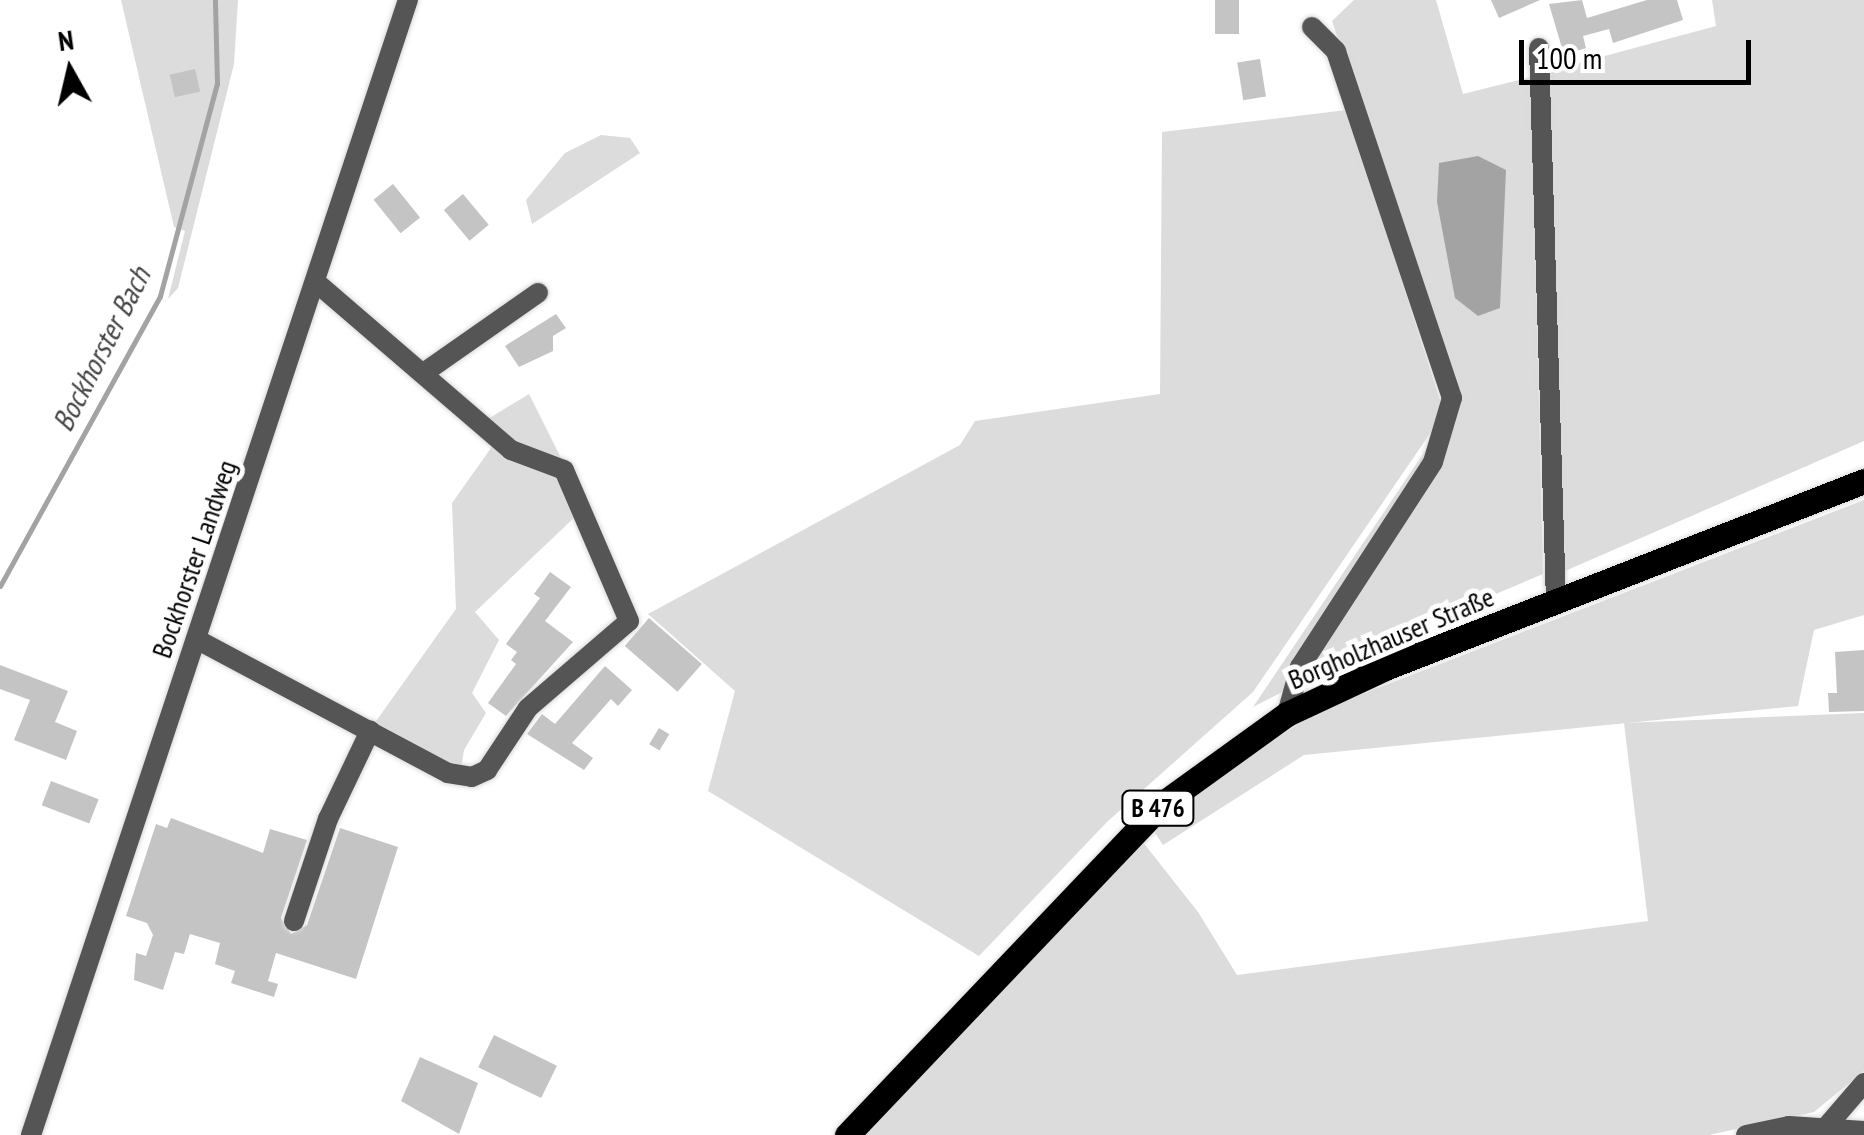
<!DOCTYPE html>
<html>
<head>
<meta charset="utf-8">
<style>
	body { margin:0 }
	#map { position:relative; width:1864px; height:1135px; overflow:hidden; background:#fff; font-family:"PT Sans Narrow",sans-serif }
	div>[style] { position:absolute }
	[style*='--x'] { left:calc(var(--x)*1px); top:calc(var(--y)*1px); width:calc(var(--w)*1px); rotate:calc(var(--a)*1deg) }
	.green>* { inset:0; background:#dcdcdc }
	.water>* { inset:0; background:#a3a3a3 }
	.stream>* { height:5px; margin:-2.5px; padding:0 2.5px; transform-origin:2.5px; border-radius:2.5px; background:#a3a3a3 }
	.building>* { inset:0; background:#c4c4c4; transform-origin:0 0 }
	.roads { filter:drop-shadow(0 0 2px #dbdbdb) drop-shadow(0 0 2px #dbdbdb) }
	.minor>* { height:20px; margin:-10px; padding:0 10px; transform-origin:10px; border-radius:10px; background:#555 }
	.major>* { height:25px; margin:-12.5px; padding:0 12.5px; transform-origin:12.5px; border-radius:12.5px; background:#000 }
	span { translate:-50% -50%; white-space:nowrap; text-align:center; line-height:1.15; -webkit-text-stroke:10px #fff; paint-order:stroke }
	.shield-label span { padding:2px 8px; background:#fff; border:2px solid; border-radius:8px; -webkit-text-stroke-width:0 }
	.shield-label { font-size:25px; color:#000; font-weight:700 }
	.street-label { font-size:28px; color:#000 }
	.water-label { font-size:30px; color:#444; font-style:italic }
	.north { position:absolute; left:20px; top:20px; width:100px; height:100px; -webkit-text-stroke:8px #fff; paint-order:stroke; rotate:352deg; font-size:28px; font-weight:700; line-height:40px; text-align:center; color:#000 }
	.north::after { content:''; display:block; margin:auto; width:35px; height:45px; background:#000; clip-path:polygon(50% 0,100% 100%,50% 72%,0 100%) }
	.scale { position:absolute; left:1519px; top:40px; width:232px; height:45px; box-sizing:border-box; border:5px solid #000; border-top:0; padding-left:12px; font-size:30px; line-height:35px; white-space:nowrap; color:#000; -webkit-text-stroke:8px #fff; paint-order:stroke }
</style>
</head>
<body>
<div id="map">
	<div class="green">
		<i style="clip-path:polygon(121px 0,238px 0,234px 64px,178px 288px,168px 299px,185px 231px,174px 227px)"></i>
		<i style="clip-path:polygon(1354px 0,1436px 0,1463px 94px,1531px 77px,1543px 574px,1368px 648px,1253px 707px,1460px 399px,1332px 21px)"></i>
		<i style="clip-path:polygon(1712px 0,1864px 0,1864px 441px,1565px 571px,1549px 71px,1716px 26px)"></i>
		<i style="clip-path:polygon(1347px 110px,1444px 413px,1253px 692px,1107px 822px,979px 956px,708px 791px,735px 691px,648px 614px,960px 445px,975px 421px,1160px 394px,1162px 132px)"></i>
		<i style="clip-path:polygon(601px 135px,630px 138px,640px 153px,532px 224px,526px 200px,565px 153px)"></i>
		<i style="clip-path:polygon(529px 394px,561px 458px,523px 453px,488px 419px)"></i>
		<i style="clip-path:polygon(496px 441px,523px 465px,561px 478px,577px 515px,475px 612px,499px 640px,472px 693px,486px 713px,464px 750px,461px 769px,374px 724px,456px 609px,452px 503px)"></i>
		<i style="clip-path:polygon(1864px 500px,1864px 615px,1814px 630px,1798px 706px,1304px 755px,1163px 845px,1154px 831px,1244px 758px,1321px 710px)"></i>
		<i style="clip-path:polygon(1864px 713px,1864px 1071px,1814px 1112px,1709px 1135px,865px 1135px,1142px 841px,1198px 912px,1237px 975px,1648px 921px,1624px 723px)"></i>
	</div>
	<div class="water">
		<i style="clip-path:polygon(1478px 156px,1506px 170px,1500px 308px,1478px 316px,1455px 298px,1437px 202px,1439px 163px)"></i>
	</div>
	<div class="stream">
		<i style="--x:0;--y:586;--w:331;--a:-61.1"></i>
		<i style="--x:160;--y:296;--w:220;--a:-75"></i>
		<i style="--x:217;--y:84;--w:84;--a:-91.4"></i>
	</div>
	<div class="building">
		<i style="left:1215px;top:0;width:24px;height:34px"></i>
		<i style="clip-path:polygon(1491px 0,1540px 0,1499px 18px)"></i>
		<i style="clip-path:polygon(1582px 0,1587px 18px,1647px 0,1677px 0,1683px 20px,1613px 43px,1609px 29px,1583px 36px,1586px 48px,1564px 55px,1549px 4px)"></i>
		<i style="left:1260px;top:59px;width:38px;height:23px;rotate:81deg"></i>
		<i style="left:195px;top:69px;width:23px;height:26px;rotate:77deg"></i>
		<i style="left:393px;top:184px;width:43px;height:25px;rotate:51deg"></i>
		<i style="left:463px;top:194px;width:40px;height:25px;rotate:50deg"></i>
		<i style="clip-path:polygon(556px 314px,566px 328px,553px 336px,553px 351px,519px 367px,505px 346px)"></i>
		<i style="clip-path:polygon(550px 572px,571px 587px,545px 621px,573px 642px,506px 716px,488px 703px,516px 664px,511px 660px,517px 652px,506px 644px,540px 598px,534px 594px)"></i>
		<i style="left:649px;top:618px;width:70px;height:37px;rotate:41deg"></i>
		<i style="clip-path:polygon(1864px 650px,1864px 711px,1829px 712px,1828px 693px,1837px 693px,1835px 652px)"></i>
		<i style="clip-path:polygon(0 665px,68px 691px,55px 722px,77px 731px,66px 760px,14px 740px,30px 700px,0 689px)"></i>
		<i style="clip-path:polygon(605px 666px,632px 690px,618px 706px,611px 699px,572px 743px,593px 758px,584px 770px,527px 734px,542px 714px,555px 724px)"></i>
		<i style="left:659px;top:728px;width:12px;height:19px;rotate:31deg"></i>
		<i style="left:51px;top:781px;width:51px;height:26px;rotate:21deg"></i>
		<i style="clip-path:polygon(171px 818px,263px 853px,270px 829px,307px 840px,281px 918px,291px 934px,307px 925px,340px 828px,398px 847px,356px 979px,276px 953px,268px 981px,278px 984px,274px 997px,231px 983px,235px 971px,215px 964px,220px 943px,190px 934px,184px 954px,175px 952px,163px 990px,134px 980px,136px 953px,146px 956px,153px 935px,147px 923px,126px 916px,156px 824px,167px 828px)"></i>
		<i style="left:494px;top:1035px;width:70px;height:36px;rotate:26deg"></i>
		<i style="clip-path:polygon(420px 1057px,478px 1083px,459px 1134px,401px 1101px)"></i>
	</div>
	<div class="roads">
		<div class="minor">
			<i style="--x:1539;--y:48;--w:554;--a:88.24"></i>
			<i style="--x:425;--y:372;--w:138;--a:-35"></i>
			<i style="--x:196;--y:639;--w:285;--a:28"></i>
			<i style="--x:448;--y:773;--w:24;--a:9"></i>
			<i style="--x:472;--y:777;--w:17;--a:-25"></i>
			<i style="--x:487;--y:770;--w:74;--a:-56.5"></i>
			<i style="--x:528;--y:708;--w:133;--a:-40.7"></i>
			<i style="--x:629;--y:621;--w:164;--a:-113.3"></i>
			<i style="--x:564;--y:470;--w:57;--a:-159.3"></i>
			<i style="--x:511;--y:450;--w:257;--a:-139.3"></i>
			<i style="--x:1287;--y:714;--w:49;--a:-74.5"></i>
			<i style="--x:1300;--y:667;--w:244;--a:-57"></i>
			<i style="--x:1433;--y:462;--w:67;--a:-73.5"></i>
			<i style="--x:1452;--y:398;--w:366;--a:-108.5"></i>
			<i style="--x:1336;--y:51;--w:34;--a:-135"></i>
			<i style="--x:294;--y:921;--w:108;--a:-71.6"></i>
			<i style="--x:328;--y:819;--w:98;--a:-64.5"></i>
			<i style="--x:1821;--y:1133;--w:66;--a:-49.3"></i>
			<i style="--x:31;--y:1135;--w:1196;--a:-71.63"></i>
			<i style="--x:1746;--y:1135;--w:44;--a:-11.8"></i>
			<i style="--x:1789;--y:1126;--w:75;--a:3.8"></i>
		</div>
		<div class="major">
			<i style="--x:847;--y:1135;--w:457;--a:-46.4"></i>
			<i style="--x:1162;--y:804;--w:154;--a:-35.8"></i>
			<i style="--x:1287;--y:714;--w:108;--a:-25.1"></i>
			<i style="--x:1385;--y:668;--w:514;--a:-21.33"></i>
		</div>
	</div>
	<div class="shield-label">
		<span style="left:1158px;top:808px">B 476</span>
	</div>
	<div class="street-label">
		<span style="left:194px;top:559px;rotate:-71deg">Bockhorster Landweg</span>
		<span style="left:1391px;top:638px;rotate:-23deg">Borgholzhauser Straße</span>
	</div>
	<div class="water-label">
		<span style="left:101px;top:349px;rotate:-63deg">Bockhorster Bach</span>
	</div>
	<div class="north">N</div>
	<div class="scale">100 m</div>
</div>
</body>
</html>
